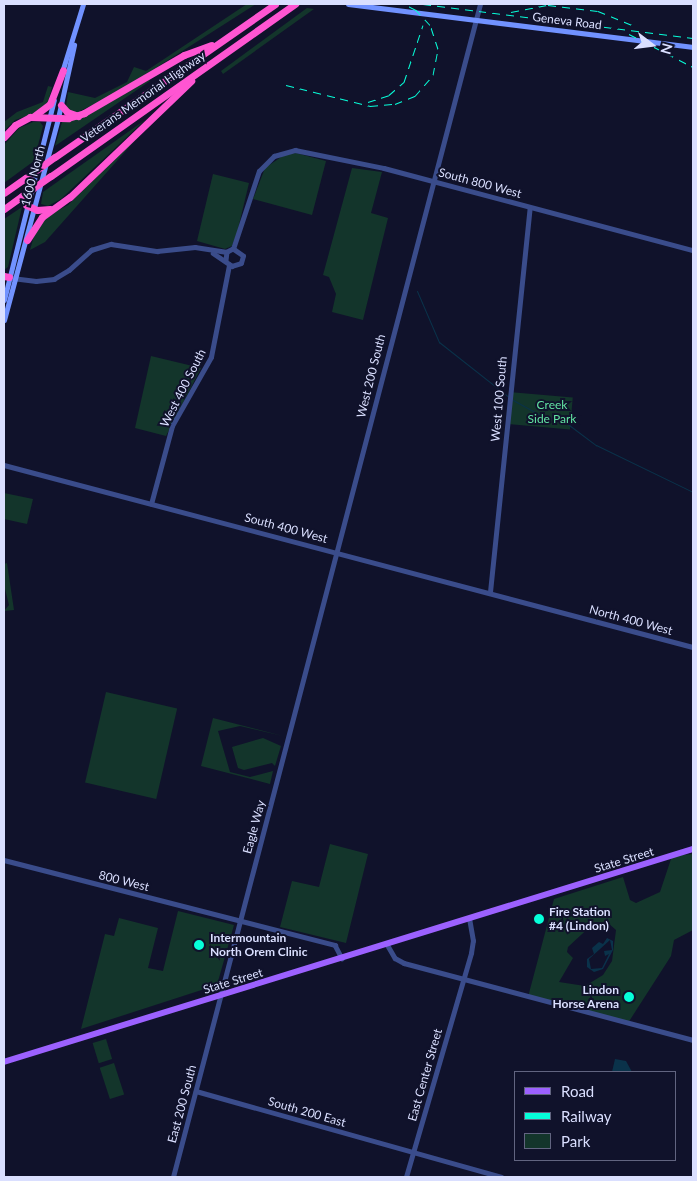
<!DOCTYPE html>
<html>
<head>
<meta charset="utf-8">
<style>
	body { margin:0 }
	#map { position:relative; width:697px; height:1181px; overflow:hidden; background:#10122b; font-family:Lato,sans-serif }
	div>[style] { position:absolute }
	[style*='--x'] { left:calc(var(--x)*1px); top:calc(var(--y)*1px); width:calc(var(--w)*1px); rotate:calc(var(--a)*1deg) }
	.green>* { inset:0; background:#13352b; transform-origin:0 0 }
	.water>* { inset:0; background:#0a324a }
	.stream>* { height:1px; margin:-0.5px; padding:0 0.5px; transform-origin:0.5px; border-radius:0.5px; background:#0a324a }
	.tertiary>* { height:4.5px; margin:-2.25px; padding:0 2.25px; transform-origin:2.25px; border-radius:2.25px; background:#3a4c8b }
	.secondary>* { height:5px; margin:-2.5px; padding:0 2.5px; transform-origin:2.5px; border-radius:2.5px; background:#7192ff }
	.primary>* { height:5.5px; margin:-2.75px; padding:0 2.75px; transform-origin:2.75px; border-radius:2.75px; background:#9c61ff }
	.motorway>* { height:7px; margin:-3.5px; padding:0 3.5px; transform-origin:3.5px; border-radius:3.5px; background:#ff55d2 }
	.rail>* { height:1px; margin-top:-0.5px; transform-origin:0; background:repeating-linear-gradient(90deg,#06ffd9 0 8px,transparent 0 14px) }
	.motorway-bridge>* { height:7px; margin:-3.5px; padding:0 3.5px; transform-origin:3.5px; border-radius:3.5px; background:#ff55d2 }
	.dots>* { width:14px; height:14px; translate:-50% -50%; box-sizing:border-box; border:2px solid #10122b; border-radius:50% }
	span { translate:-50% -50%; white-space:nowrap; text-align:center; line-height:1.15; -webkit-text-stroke:4px #10122b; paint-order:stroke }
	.street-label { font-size:12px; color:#dadfff }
	.park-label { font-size:12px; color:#62e3a2 }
	.poi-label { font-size:12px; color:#dadfff; font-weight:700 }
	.left { translate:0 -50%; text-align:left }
	.right { translate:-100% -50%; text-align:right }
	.frame { position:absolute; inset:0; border:5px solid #dadfff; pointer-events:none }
	.legend { position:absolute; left:514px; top:1071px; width:162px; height:90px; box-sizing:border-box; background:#10122b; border:1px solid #616480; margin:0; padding:6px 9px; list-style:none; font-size:15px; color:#dadfff }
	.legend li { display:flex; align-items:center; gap:10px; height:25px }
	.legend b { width:25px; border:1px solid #616480 }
	.north { position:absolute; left:627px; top:20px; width:50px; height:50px; -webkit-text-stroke:4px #10122b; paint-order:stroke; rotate:105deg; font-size:14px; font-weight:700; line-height:20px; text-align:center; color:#dadfff }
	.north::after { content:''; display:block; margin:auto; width:18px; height:22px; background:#dadfff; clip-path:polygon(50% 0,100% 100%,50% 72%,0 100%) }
</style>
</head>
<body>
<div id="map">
	<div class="green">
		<i style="clip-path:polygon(247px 4px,256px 4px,115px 94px,78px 112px,72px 113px,66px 107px,68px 92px,95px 98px,127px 82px,134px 67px,146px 71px)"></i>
		<i style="clip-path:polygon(307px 8px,314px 9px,223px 74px,221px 71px)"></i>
		<i style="clip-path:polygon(149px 80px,150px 81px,55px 146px,62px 122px,84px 117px)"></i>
		<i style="clip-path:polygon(48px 86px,52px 87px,48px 102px,36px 113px,15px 120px,4px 131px,4px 122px,17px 112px,43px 102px)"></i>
		<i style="clip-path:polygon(145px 120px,61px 199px,48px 206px,41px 204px,43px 192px)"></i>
		<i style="clip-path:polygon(33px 122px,40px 122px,43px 126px,34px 161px,4px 183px,4px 145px,19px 128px)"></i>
		<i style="clip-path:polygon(139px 136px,45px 242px,30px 250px,36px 229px,47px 216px,68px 205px)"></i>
		<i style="clip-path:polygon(296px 153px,326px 161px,312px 215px,253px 199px,265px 168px,284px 155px)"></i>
		<i style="clip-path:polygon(352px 168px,382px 172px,371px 213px,388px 218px,363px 320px,332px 312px,336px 294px,329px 277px,323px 275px)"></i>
		<i style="clip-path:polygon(213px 174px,249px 183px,237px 233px,232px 246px,225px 249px,197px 241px)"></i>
		<i style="clip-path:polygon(22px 207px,8px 267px,4px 270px,4px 219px)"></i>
		<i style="clip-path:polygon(151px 356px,201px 368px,166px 436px,135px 428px)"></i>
		<i style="left:509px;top:392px;width:64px;height:32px;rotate:5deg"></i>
		<i style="clip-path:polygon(4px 493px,33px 499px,27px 524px,4px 519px)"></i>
		<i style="clip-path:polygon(7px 563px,14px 610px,4px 611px,9px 605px,4px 585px,4px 564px)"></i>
		<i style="left:106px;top:692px;width:73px;height:93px;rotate:13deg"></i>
		<i style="clip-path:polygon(213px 718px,283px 736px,240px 726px,218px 731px,230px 772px,250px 777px,273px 771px,270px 784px,201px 766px)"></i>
		<i style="clip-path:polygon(263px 738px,281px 746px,275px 766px,272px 763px,244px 770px,238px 768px,232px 747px)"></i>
		<i style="clip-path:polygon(330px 844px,368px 854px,346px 943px,280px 927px,292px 881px,319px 887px)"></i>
		<i style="clip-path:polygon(evenodd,693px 854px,693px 930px,674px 940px,671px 956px,628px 1023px,528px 997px,554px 899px,623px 877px,630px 900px,636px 903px,660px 892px,672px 856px,693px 854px,595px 922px,608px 923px,616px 930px,612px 961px,603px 975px,585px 986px,559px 982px,573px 958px,567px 952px,568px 947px,595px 922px)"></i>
		<i style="clip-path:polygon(178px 911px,234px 925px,217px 985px,81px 1029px,105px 934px,114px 936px,119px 918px,158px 928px,148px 968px,163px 971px)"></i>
		<i style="left:106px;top:1039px;width:21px;height:14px;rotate:73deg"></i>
		<i style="left:114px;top:1063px;width:33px;height:15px;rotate:72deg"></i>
	</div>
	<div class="water">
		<i style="clip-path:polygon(evenodd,607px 938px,613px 941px,613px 950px,603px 969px,594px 972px,587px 967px,587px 959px,594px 954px,592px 948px,599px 942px,603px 944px,607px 938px,610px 940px,612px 950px,604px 951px,605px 956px,609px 954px,602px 968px,591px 969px,589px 959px,610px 940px)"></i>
		<i style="clip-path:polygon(615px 1059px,626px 1061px,632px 1072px,612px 1072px)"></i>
	</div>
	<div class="stream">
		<i style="--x:417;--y:291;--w:56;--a:66.7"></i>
		<i style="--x:439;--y:342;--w:89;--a:38.2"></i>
		<i style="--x:513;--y:400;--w:31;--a:29"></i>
		<i style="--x:540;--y:415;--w:26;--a:16"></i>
		<i style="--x:565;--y:422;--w:39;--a:37"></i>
		<i style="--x:596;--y:445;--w:108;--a:25.9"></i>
	</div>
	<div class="tertiary">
		<i style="--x:233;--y:249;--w:82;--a:-71.6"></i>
		<i style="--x:259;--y:171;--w:21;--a:-45"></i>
		<i style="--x:274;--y:156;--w:22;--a:-16"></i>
		<i style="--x:295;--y:150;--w:91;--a:11.4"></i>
		<i style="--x:384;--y:168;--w:320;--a:14.9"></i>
		<i style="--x:213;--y:253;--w:23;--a:34"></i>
		<i style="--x:232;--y:266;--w:9;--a:-18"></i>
		<i style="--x:241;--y:263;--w:7;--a:-74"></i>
		<i style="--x:243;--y:256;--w:12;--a:-145"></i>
		<i style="--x:233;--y:249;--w:7;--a:153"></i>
		<i style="--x:227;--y:252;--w:8;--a:97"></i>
		<i style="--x:12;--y:278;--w:24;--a:7"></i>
		<i style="--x:36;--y:281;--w:18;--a:-6"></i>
		<i style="--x:54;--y:279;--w:17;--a:-31"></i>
		<i style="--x:69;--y:270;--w:30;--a:-42"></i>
		<i style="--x:91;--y:250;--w:21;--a:-17"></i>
		<i style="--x:111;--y:244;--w:47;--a:8.7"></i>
		<i style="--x:157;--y:251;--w:38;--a:-6"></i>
		<i style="--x:195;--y:247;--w:32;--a:9"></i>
		<i style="--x:4;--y:465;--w:713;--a:14.8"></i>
		<i style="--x:151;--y:504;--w:81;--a:-74.9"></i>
		<i style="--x:172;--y:426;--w:79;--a:-60.5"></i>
		<i style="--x:211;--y:357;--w:94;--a:-78.9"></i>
		<i style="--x:490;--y:592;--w:386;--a:-84.1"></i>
		<i style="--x:4;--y:860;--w:342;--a:14.4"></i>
		<i style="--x:335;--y:945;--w:15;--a:62"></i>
		<i style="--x:387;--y:944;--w:16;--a:60"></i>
		<i style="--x:395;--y:958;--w:10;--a:29"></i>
		<i style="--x:404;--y:963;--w:299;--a:14.9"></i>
		<i style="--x:196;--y:1091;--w:317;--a:15.7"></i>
		<i style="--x:173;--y:1177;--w:1213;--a:-75.33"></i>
		<i style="--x:406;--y:1177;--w:233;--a:-73.8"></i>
		<i style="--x:471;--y:953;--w:12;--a:-81"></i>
		<i style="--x:473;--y:941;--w:22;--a:-100"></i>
	</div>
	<div class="secondary">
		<i style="--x:348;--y:4;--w:348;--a:7.1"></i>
		<i style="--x:62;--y:72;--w:71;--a:-72.8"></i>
		<i style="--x:4;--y:300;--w:206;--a:-76"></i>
		<i style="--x:4;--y:320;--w:209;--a:-75"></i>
		<i style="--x:58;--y:118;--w:75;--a:-77.6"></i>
	</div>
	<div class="primary">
		<i style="--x:4;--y:1062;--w:721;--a:-17.18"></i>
	</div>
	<div class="motorway">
		<i style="--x:61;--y:105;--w:9;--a:49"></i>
		<i style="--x:67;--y:112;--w:12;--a:20"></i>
		<i style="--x:34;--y:116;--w:20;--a:-37"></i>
		<i style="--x:50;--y:104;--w:36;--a:-69"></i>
		<i style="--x:4;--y:137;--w:16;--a:-47"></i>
		<i style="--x:15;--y:125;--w:17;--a:-28"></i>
		<i style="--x:30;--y:117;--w:38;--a:2"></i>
		<i style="--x:68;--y:118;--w:17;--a:-17"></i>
		<i style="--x:84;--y:113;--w:116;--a:-30.1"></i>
		<i style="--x:184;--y:55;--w:29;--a:-20"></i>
		<i style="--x:55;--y:157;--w:268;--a:-34.8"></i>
		<i style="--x:51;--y:176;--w:299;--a:-35.2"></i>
		<i style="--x:4;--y:193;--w:28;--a:-35"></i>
		<i style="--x:26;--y:205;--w:12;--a:24"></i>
		<i style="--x:37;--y:210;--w:13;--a:-4"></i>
		<i style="--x:4;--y:209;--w:22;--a:-36"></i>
		<i style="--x:27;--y:240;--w:27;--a:-57"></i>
		<i style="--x:42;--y:217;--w:34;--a:-36"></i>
		<i style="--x:70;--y:197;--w:168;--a:-43.8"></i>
		<i style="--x:4;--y:276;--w:5;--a:11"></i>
	</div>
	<div class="rail">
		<i style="--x:423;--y:4;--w:272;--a:7.2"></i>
		<i style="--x:511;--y:12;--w:38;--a:-11"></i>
		<i style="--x:548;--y:5;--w:50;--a:6.8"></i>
		<i style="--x:598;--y:11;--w:42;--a:22.3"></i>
		<i style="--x:629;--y:34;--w:72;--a:27.3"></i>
		<i style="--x:286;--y:85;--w:87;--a:14"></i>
		<i style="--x:370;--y:106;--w:25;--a:-5"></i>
		<i style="--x:395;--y:104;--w:22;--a:-22"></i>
		<i style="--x:415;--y:96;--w:28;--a:-49"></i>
		<i style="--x:433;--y:75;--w:26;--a:-79"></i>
		<i style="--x:438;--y:49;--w:25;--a:-108"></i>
		<i style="--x:430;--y:25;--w:21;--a:-133"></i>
		<i style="--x:416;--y:10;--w:13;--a:-153"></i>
		<i style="--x:368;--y:102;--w:22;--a:-18"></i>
		<i style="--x:389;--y:95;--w:20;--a:-41"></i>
		<i style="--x:404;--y:82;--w:60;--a:-71.6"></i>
	</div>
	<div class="motorway-bridge">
		<i style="--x:27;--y:177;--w:34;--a:-36"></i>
		<i style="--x:22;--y:196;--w:35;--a:-35"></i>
	</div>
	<div class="dots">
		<i style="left:539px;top:919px;background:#06ffd9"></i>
		<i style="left:199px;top:945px;background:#06ffd9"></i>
		<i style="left:629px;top:997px;background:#06ffd9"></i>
	</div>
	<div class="street-label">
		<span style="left:567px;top:21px;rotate:7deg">Geneva Road</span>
		<span style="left:143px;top:97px;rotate:-35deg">Veterans Memorial Highway</span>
		<span style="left:33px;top:176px;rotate:-75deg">1600 North</span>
		<span style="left:480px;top:183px;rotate:15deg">South 800 West</span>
		<span style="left:371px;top:376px;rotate:-76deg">West 200 South</span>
		<span style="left:183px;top:388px;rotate:-63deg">West 400 South</span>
		<span style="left:499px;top:399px;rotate:-85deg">West 100 South</span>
		<span style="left:286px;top:528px;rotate:15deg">South 400 West</span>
		<span style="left:631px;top:620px;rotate:15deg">North 400 West</span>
		<span style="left:254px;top:827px;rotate:-75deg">Eagle Way</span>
		<span style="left:624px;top:860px;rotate:-17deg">State Street</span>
		<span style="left:124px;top:881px;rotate:14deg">800 West</span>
		<span style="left:233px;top:981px;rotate:-17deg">State Street</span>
		<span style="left:425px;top:1075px;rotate:-74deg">East Center Street</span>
		<span style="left:182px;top:1104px;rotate:-75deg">East 200 South</span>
		<span style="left:307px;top:1112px;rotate:16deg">South 200 East</span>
	</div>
	<div class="park-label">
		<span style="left:552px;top:412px">Creek<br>Side Park</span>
	</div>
	<div class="poi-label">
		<span class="left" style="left:549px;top:919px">Fire Station<br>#4 (Lindon)</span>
		<span class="left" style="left:210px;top:945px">Intermountain<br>North Orem Clinic</span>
		<span class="right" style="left:619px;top:997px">Lindon<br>Horse Arena</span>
	</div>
	<div class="frame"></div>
	<ul class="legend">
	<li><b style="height:6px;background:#9c61ff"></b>Road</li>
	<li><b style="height:6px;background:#06ffd9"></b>Railway</li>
	<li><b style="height:14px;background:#13352b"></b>Park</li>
	</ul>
	<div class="north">N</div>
</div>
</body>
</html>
